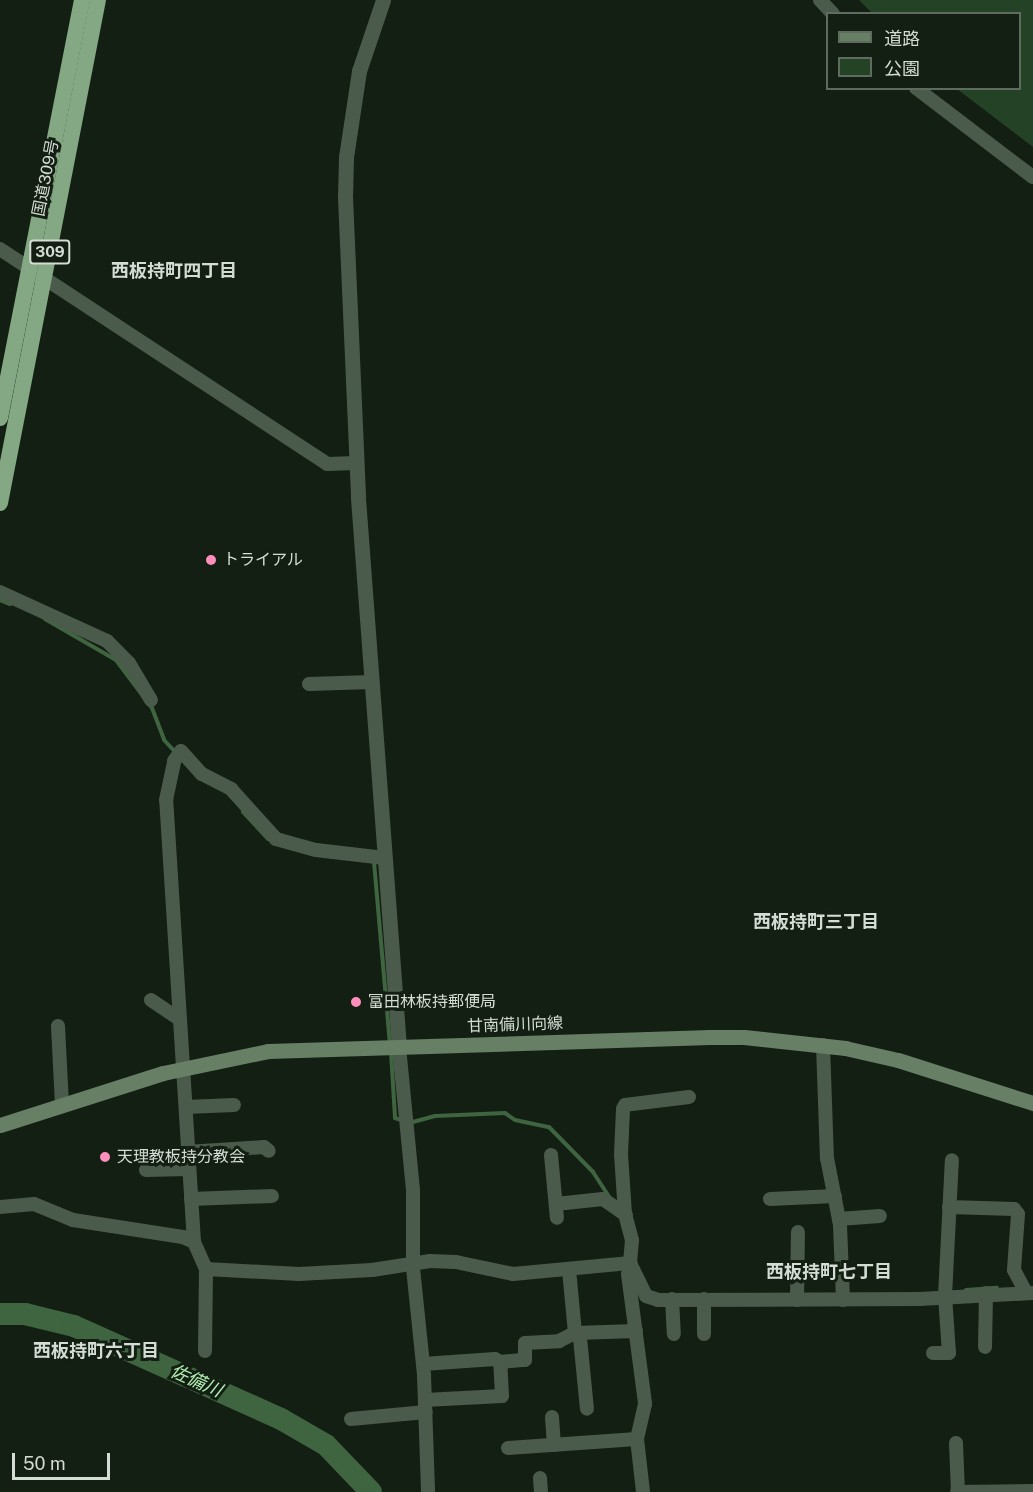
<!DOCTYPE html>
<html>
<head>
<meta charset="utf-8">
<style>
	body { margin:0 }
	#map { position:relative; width:1033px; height:1492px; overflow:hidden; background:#131f13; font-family:"Public Sans","Noto Sans JP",sans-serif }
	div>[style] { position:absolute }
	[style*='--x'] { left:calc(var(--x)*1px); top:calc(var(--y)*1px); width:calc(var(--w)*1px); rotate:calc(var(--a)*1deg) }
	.green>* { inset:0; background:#244225 }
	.stream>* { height:4px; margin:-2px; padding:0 2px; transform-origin:2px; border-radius:2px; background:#3f6440 }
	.river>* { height:22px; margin:-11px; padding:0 11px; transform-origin:11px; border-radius:11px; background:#3f6440 }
	.minor>* { height:14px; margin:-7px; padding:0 7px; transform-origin:7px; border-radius:7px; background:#4b5b4b }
	.tertiary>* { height:15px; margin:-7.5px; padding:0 7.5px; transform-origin:7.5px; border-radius:7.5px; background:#4b5b4b }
	.secondary>* { height:15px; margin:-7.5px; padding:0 7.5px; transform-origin:7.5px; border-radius:7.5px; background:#667f65 }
	.trunk>* { height:16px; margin:-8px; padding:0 8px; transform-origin:8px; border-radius:8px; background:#83a883 }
	.dots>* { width:16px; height:16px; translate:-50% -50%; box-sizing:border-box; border:3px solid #131f13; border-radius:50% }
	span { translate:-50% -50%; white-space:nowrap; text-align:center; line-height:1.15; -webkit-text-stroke:6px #131f13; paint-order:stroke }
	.shield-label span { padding:2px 4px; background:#131f13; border:2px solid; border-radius:4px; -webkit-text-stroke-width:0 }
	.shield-label { font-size:15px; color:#d4dcd3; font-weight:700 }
	.street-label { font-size:16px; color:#d4dcd3 }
	.poi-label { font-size:16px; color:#d4dcd3 }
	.left { translate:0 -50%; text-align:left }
	.neighbourhood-label { font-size:18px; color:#d4dcd3; font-weight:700 }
	.water-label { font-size:18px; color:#b4f0b4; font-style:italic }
	.legend { position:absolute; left:826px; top:12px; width:195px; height:78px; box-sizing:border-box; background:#131f13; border:2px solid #606b60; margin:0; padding:8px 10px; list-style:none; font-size:18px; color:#d4dcd3 }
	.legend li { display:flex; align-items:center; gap:12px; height:30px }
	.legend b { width:30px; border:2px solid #606b60 }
	.scale { position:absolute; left:12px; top:1453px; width:98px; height:27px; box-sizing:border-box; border:3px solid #d4dcd3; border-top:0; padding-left:8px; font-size:18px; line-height:21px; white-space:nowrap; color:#d4dcd3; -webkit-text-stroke:4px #131f13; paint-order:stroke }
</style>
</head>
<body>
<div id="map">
	<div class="green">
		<i style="clip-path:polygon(859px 0,1033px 0,1033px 147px,957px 89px,1020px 88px,1020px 14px,872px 13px)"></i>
	</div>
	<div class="stream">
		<i style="--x:0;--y:600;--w:11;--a:22"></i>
		<i style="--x:45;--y:619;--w:82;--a:30"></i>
		<i style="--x:116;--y:660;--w:60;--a:53.1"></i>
		<i style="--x:152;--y:708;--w:34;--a:69"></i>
		<i style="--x:164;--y:740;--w:16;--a:47"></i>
		<i style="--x:243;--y:812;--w:37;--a:47"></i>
		<i style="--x:374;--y:862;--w:183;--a:85"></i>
		<i style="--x:391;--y:1052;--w:66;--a:86.5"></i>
		<i style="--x:395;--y:1118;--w:6;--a:18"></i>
		<i style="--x:409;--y:1123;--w:27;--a:-15"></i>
		<i style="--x:435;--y:1116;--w:70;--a:-2.5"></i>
		<i style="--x:505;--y:1113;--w:12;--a:35"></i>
		<i style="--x:515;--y:1120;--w:35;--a:12"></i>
		<i style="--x:549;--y:1127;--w:63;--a:45.6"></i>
		<i style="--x:593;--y:1172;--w:31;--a:57"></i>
		<i style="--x:966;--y:1290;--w:31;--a:-4"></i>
	</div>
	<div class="river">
		<i style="--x:0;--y:1314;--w:25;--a:0"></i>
		<i style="--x:25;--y:1314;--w:50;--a:13.8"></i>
		<i style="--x:74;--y:1326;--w:227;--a:24.2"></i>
		<i style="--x:281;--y:1419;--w:52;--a:30"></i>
		<i style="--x:326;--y:1445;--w:65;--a:46.2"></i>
	</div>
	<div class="minor">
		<i style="--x:820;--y:0;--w:19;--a:47"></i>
		<i style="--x:916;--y:88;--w:147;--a:37.3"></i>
		<i style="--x:0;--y:249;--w:391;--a:33.3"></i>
		<i style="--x:327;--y:464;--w:29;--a:-2"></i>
		<i style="--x:0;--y:592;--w:118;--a:24.6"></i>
		<i style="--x:107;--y:641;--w:31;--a:45"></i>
		<i style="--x:129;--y:663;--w:43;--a:59.3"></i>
		<i style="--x:309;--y:684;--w:63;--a:-1.8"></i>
		<i style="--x:151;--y:1000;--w:34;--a:34"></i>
		<i style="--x:58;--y:1026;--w:79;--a:87.1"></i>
		<i style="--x:823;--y:1045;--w:113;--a:88"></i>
		<i style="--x:827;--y:1158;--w:68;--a:79"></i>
		<i style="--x:840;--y:1225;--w:75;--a:87.7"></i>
		<i style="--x:399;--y:1047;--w:144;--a:84.4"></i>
		<i style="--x:413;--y:1190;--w:78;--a:90"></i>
		<i style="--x:413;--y:1268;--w:108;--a:84.1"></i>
		<i style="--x:424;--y:1375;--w:117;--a:88"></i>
		<i style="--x:689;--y:1097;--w:64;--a:172.9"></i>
		<i style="--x:625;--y:1105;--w:4;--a:117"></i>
		<i style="--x:623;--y:1109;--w:45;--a:92.5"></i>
		<i style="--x:621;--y:1154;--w:60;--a:86.2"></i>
		<i style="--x:625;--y:1214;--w:27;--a:75"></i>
		<i style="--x:632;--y:1240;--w:23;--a:95"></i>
		<i style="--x:630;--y:1263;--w:37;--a:64"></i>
		<i style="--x:646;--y:1296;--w:13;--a:18"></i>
		<i style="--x:658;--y:1300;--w:261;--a:-0.2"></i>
		<i style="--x:919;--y:1299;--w:114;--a:-3"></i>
		<i style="--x:186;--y:1107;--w:48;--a:-2.4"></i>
		<i style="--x:187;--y:1152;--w:77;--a:-3.7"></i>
		<i style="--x:264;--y:1147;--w:6;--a:39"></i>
		<i style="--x:551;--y:1155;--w:63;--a:84.6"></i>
		<i style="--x:146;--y:1170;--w:42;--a:-1.4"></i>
		<i style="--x:191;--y:1199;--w:81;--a:-2.1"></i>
		<i style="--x:770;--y:1199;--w:65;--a:-2.6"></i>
		<i style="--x:556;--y:1204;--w:47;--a:-6.1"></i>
		<i style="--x:603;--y:1199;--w:28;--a:35"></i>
		<i style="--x:0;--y:1207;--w:34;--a:-5"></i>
		<i style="--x:34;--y:1204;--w:42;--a:22.3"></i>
		<i style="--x:73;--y:1220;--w:111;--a:8.8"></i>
		<i style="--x:183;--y:1237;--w:12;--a:24"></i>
		<i style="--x:949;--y:1207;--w:65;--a:1.8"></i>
		<i style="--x:1014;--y:1209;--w:6;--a:51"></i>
		<i style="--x:1018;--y:1214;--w:56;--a:94.1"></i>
		<i style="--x:1014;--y:1270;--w:26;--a:62"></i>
		<i style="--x:839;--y:1219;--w:41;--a:-4.2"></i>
		<i style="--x:206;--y:1269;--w:93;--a:3.1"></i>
		<i style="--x:299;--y:1274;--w:73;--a:-3.1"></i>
		<i style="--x:372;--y:1270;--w:59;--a:-8.8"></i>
		<i style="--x:430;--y:1261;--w:26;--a:2"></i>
		<i style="--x:456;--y:1262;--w:58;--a:11.9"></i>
		<i style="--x:513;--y:1274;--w:118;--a:-5.4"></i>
		<i style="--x:628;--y:1274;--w:131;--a:82.5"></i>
		<i style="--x:645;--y:1404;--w:36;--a:103"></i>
		<i style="--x:637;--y:1439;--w:53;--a:83.5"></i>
		<i style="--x:672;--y:1299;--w:35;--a:87"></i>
		<i style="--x:704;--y:1299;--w:35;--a:90"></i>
		<i style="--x:797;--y:1300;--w:68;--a:-89.2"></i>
		<i style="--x:575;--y:1333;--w:61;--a:-1.9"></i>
		<i style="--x:576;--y:1335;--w:5;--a:37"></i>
		<i style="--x:580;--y:1338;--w:71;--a:84.4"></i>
		<i style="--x:985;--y:1347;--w:54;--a:-88.9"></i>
		<i style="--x:205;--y:1351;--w:82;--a:-89.3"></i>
		<i style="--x:206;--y:1269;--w:30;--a:-114"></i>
		<i style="--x:194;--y:1242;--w:443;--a:-93.6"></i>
		<i style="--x:166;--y:800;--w:40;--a:-78"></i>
		<i style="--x:174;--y:761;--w:12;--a:-55"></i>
		<i style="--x:181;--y:751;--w:31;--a:48"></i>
		<i style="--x:202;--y:774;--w:33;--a:27"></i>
		<i style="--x:231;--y:789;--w:67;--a:48"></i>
		<i style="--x:276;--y:839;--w:41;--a:15.4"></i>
		<i style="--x:316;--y:850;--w:69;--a:6.6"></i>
		<i style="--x:933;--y:1353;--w:16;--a:0"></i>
		<i style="--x:949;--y:1353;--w:57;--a:-94"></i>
		<i style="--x:945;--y:1296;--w:136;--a:-87.1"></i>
		<i style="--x:423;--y:1364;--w:72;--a:-4"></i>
		<i style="--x:495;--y:1359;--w:6;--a:31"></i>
		<i style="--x:425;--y:1400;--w:77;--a:-3"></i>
		<i style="--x:502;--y:1396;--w:34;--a:-93"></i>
		<i style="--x:500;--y:1362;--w:25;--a:-5"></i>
		<i style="--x:525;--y:1360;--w:17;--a:-90"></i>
		<i style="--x:525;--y:1343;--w:34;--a:-3"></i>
		<i style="--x:559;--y:1341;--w:18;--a:-27"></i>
		<i style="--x:575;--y:1333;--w:63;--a:-95.4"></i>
		<i style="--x:552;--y:1417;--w:28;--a:86"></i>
		<i style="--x:351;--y:1419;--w:75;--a:-5.3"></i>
		<i style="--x:956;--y:1443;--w:49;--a:87.7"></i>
		<i style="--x:508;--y:1448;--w:129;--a:-4"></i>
		<i style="--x:540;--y:1478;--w:14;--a:86"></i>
		<i style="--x:957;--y:1492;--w:76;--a:-0.8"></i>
	</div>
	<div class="tertiary">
		<i style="--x:383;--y:0;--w:75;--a:108.7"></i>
		<i style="--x:359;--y:71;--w:87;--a:98.6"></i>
		<i style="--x:346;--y:157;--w:40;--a:91.4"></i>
		<i style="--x:345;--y:197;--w:301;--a:87.5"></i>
		<i style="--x:358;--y:498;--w:551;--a:85.73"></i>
	</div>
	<div class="secondary">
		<i style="--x:0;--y:1125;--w:171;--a:-17.7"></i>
		<i style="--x:163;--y:1073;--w:107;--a:-11.8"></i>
		<i style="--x:268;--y:1051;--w:442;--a:-1.8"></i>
		<i style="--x:710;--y:1037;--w:34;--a:0"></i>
		<i style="--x:744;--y:1037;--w:102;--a:6.2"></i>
		<i style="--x:845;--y:1048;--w:54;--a:12.8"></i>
		<i style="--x:898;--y:1060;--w:142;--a:17.7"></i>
	</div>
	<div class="trunk">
		<i style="--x:0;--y:418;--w:426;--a:-78.9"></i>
		<i style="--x:0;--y:503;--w:512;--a:-78.98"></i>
	</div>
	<div class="dots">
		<i style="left:211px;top:560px;background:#fe8ebc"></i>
		<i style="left:356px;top:1002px;background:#fe8ebc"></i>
		<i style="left:105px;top:1157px;background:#fe8ebc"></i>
	</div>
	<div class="shield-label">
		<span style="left:50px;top:252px">309</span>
	</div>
	<div class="street-label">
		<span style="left:46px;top:178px;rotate:-79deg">国道309号</span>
		<span style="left:515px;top:1025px;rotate:-2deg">甘南備川向線</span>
	</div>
	<div class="poi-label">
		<span class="left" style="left:223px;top:560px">トライアル</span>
		<span class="left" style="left:368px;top:1002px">富田林板持郵便局</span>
		<span class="left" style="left:117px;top:1157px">天理教板持分教会</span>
	</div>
	<div class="neighbourhood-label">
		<span style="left:174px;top:271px">西板持町四丁目</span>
		<span style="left:816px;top:922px">西板持町三丁目</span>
		<span style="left:829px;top:1272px">西板持町七丁目</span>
		<span style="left:96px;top:1351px">西板持町六丁目</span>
	</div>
	<div class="water-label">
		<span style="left:196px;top:1381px;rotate:24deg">佐備川</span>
	</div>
	<ul class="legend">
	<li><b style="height:8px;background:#667f65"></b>道路</li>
	<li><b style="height:16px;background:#244225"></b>公園</li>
	</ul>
	<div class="scale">50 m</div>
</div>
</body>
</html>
